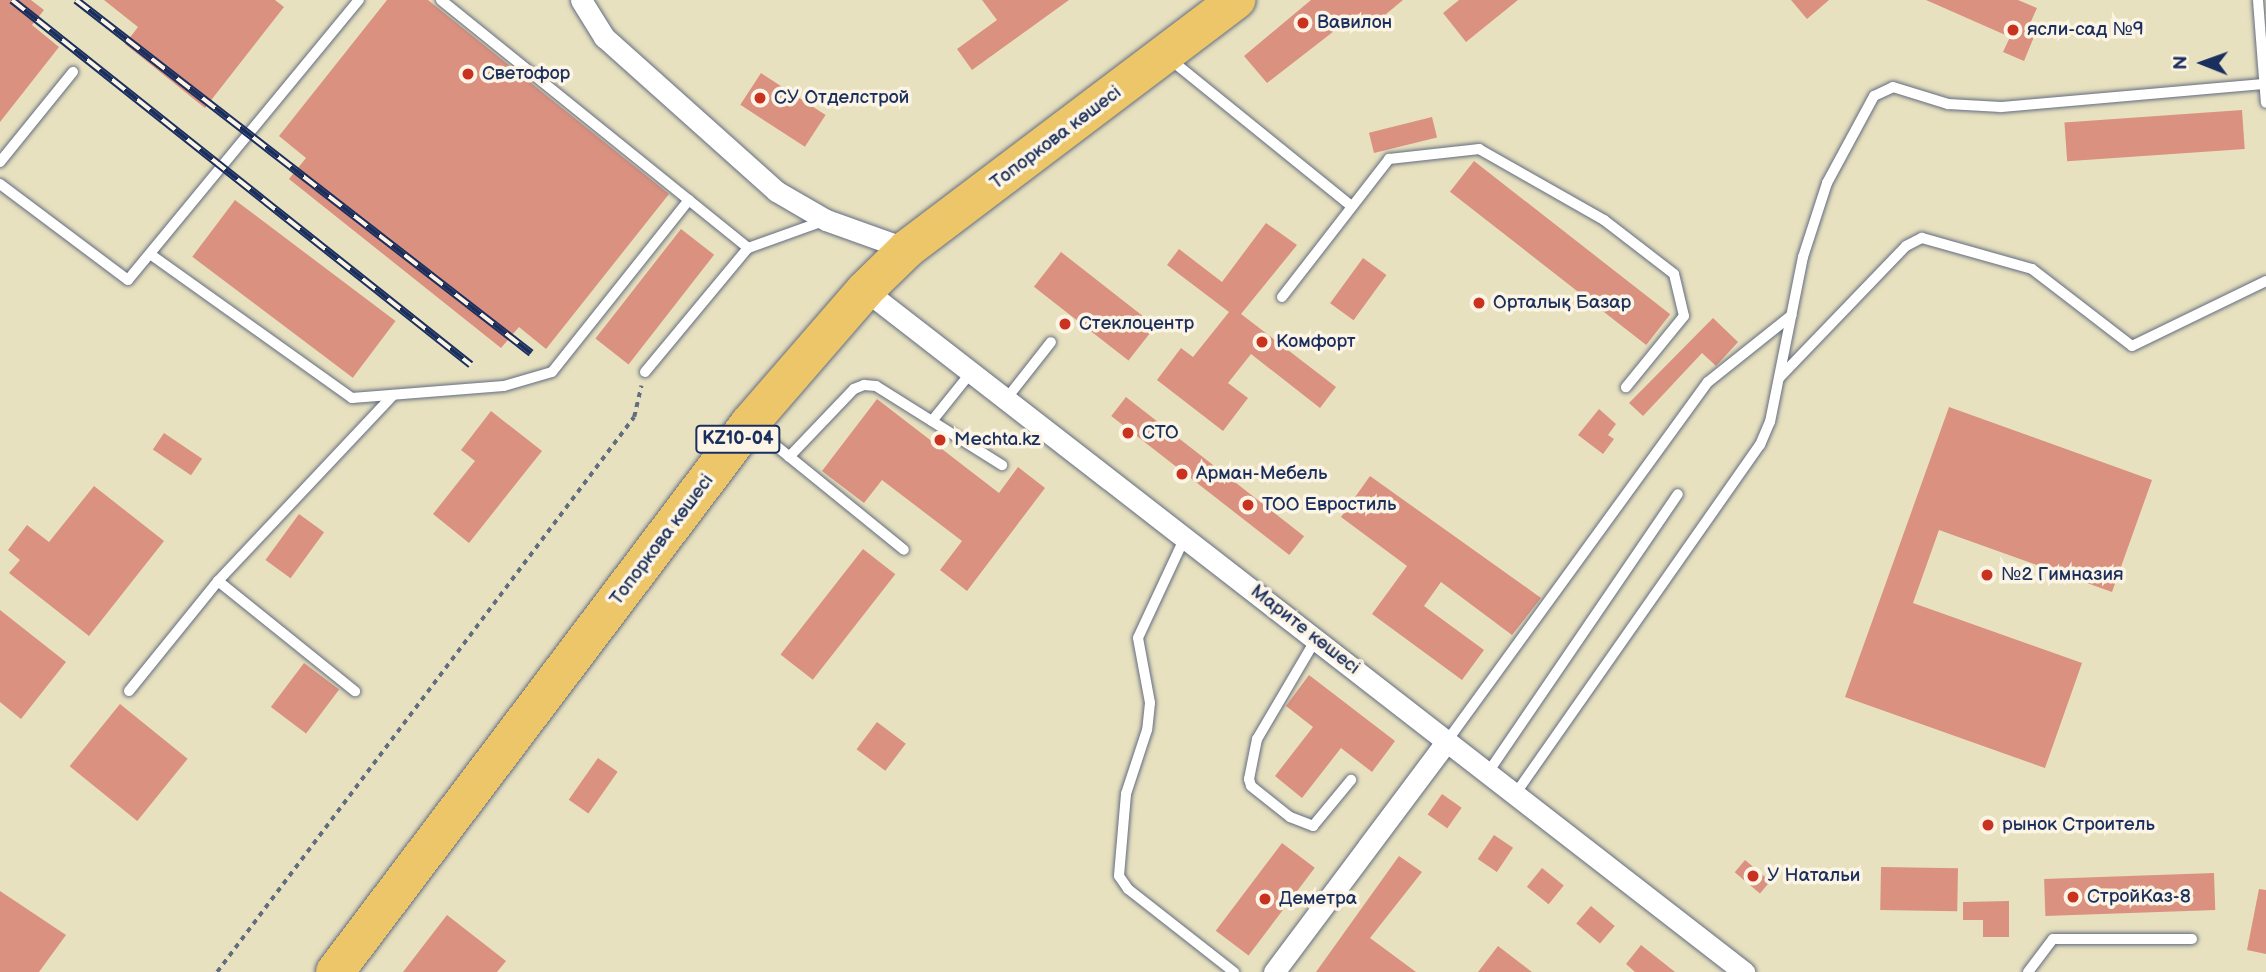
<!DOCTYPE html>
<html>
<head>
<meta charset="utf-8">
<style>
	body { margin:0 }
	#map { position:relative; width:2266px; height:972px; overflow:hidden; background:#e8e1bf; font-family:"Balsamiq Sans",sans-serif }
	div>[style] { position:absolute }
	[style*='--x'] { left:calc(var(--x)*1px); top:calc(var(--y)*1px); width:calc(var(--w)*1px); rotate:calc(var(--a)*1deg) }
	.building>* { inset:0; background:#da9180; transform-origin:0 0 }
	.path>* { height:3.5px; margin-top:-1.75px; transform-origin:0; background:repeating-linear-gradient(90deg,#636d80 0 5px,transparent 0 10px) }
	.roads { filter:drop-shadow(0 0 2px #636d80) drop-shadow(0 0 2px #636d80) }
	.lane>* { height:10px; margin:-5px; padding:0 5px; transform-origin:5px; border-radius:5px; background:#fff }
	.street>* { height:21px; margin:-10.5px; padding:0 10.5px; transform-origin:10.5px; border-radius:10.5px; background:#fff }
	.highway>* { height:38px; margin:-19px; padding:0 19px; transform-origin:19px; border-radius:19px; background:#ecc669 }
	.rail>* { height:8px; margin-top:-4px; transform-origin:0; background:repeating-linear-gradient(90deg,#fcf5e5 0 16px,#1b2f5e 0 32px); box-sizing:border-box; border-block:2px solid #1b2f5e }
	.dots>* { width:19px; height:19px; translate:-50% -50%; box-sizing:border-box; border:4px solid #fcf5e5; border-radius:50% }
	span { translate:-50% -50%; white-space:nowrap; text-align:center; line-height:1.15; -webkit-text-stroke:7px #fcf5e5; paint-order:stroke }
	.shield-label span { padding:2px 5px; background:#fcf5e5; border:2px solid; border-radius:5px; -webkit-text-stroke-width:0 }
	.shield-label { font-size:18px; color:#1b2f5e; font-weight:700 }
	.poi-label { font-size:19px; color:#1b2f5e }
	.left { translate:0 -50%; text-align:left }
	.street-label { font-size:19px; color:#1b2f5e }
	.north { position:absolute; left:2168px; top:28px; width:70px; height:70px; -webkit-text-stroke:5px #fcf5e5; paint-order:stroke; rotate:271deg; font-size:19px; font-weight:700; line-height:28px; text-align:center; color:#1b2f5e }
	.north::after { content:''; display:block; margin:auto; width:24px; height:32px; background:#1b2f5e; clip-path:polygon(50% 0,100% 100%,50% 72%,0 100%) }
</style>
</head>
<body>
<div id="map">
	<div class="building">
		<i style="clip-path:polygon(0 0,31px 0,44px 10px,32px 25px,59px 47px,0 122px)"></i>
		<i style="clip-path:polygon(104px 0,275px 0,284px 7px,205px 108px,125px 44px,138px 27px)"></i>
		<i style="clip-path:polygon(387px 0,428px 0,669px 194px,546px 349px,519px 327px,501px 348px,289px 179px,306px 158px,279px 136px)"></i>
		<i style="clip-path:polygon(982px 0,1069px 0,972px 70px,957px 49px,997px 20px)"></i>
		<i style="clip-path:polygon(1311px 0,1403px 0,1368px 29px,1356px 14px,1267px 83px,1244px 56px)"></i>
		<i style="clip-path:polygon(1459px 0,1518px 0,1466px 42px,1443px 13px)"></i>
		<i style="clip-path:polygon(1791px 0,1829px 0,1807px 19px)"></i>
		<i style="clip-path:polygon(1926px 0,2018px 0,2037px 8px,2028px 28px,2036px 32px,2024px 61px,2003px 52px,2010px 37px)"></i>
		<i style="left:761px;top:73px;width:77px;height:38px;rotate:33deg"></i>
		<i style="left:2242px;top:110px;width:39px;height:178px;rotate:86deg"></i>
		<i style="left:1432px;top:117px;width:21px;height:65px;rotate:76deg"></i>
		<i style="left:1474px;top:161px;width:249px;height:39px;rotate:38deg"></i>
		<i style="left:235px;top:200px;width:201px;height:71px;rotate:37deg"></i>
		<i style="clip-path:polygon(1266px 223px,1297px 245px,1241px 314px,1336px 387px,1320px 408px,1251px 354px,1228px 383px,1248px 398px,1223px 431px,1157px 380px,1181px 348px,1193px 357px,1229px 312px,1167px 265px,1179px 249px,1222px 282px)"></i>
		<i style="left:681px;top:229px;width:42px;height:139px;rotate:38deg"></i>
		<i style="left:1061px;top:252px;width:120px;height:44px;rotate:38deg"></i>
		<i style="left:1363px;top:258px;width:29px;height:56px;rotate:36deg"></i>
		<i style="clip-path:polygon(1713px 318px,1738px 342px,1716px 366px,1702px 353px,1643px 416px,1629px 403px)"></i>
		<i style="left:1126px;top:397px;width:226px;height:24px;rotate:38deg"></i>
		<i style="clip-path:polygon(877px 399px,999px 493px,1018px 467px,1045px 488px,967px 591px,940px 570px,962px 541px,882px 480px,864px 503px,822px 471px)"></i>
		<i style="clip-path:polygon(1949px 407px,2152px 480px,2112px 592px,1939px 530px,1913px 603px,2082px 663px,2045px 768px,1845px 697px)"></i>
		<i style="clip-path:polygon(1599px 409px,1616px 424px,1608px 435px,1614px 439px,1603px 454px,1578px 435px)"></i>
		<i style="clip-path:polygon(491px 411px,542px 451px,469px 543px,433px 514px,475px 461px,461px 450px)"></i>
		<i style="left:164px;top:433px;width:46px;height:20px;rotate:34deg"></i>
		<i style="clip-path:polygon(1370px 476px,1541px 598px,1512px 635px,1441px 582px,1424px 606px,1484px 650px,1462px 680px,1372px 614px,1407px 566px,1341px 517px)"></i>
		<i style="clip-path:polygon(94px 486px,164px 541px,89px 636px,9px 573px,20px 560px,8px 550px,27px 525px,49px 542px)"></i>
		<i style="left:299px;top:514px;width:31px;height:57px;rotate:36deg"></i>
		<i style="left:863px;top:549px;width:41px;height:134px;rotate:38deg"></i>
		<i style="clip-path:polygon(0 610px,66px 662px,21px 719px,0 702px)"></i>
		<i style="left:304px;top:663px;width:44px;height:55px;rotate:37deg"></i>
		<i style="clip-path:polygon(1309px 675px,1395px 741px,1372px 772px,1341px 748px,1302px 798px,1275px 776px,1313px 727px,1286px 706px)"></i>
		<i style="left:120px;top:704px;width:87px;height:80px;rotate:39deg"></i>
		<i style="left:877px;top:722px;width:36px;height:34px;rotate:37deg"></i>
		<i style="left:598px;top:758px;width:24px;height:51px;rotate:35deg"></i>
		<i style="left:1442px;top:794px;width:24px;height:25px;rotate:35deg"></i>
		<i style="left:1494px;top:835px;width:23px;height:29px;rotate:34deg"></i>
		<i style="left:1282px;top:843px;width:41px;height:110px;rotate:37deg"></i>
		<i style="clip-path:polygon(1399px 856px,1422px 872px,1370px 938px,1416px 972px,1316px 972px)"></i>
		<i style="left:1745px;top:860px;width:33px;height:16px;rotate:40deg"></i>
		<i style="left:1881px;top:867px;width:77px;height:43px;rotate:1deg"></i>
		<i style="left:1542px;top:868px;width:28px;height:24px;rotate:39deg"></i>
		<i style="left:2214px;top:873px;width:37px;height:170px;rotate:88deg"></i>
		<i style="clip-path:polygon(2259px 889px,2266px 890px,2266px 954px,2247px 950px)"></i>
		<i style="clip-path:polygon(0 891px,66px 935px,39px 972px,0 972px)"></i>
		<i style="clip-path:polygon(2009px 901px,2009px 937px,1983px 937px,1983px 920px,1963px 920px,1963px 902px)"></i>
		<i style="left:1591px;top:906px;width:31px;height:23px;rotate:40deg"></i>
		<i style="clip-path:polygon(447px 915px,506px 961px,497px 972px,403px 972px)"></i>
		<i style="clip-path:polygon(1641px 945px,1675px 972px,1635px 972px,1626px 964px)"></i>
		<i style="clip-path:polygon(1498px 946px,1532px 972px,1478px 972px)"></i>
	</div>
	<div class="path">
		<i style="--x:217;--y:972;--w:694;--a:-53.08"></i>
		<i style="--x:634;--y:417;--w:32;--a:-77"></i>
	</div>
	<div class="roads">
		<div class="lane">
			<i style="--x:441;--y:0;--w:395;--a:38.9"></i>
			<i style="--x:2258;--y:0;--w:103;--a:85.6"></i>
			<i style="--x:1171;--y:60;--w:232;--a:39"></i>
			<i style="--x:0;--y:162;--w:116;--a:-51"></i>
			<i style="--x:0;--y:184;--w:160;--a:36.9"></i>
			<i style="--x:128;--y:280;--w:363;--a:-50.5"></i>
			<i style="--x:150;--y:254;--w:248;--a:35.5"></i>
			<i style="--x:352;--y:398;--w:152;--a:-4.5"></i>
			<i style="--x:504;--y:386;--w:50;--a:-16.3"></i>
			<i style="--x:552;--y:372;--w:220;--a:-51.5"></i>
			<i style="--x:1282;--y:297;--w:175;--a:-52.2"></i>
			<i style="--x:1389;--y:159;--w:91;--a:-6.3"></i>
			<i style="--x:1479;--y:149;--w:144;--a:29.6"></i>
			<i style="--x:1604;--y:220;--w:88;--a:37.6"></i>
			<i style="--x:1674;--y:274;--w:43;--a:76.6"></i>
			<i style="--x:1684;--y:316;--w:92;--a:129.2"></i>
			<i style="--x:645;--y:372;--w:161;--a:-50.3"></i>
			<i style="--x:748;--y:248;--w:83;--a:-19.7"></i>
			<i style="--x:1779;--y:378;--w:183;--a:-46.1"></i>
			<i style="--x:1906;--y:246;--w:18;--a:-27"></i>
			<i style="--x:1922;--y:238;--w:114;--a:15.7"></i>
			<i style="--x:2032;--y:269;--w:126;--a:37.6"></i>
			<i style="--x:2132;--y:346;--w:149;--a:-25.9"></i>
			<i style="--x:1007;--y:398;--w:71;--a:-51.8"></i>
			<i style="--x:932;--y:421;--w:64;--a:-51.3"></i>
			<i style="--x:754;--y:428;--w:193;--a:39.1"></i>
			<i style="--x:789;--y:457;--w:94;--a:-46.3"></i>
			<i style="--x:854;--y:389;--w:11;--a:-22"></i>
			<i style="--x:864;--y:385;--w:12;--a:5"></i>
			<i style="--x:876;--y:386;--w:149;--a:32.1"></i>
			<i style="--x:1185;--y:537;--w:111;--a:115"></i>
			<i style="--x:1138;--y:638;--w:66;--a:79.5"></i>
			<i style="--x:1150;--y:703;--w:27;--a:96"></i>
			<i style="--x:1147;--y:730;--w:67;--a:108.2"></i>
			<i style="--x:1126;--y:794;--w:82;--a:94.9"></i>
			<i style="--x:1119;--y:876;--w:16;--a:55"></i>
			<i style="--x:1128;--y:889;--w:135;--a:38.1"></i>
			<i style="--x:218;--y:581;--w:176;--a:38.8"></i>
			<i style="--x:1316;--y:639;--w:116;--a:120.5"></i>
			<i style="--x:1257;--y:739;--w:41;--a:101.3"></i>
			<i style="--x:1249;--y:779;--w:7;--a:74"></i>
			<i style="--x:1251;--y:786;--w:50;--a:38.5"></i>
			<i style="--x:1290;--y:817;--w:25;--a:21"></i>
			<i style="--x:1313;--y:826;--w:60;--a:-50.4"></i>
			<i style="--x:129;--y:691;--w:141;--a:-51"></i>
			<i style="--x:218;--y:581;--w:255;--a:-46.7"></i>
			<i style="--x:1447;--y:741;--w:444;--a:-54"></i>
			<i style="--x:1708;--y:382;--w:107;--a:-38.6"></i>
			<i style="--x:1489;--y:771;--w:335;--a:-55.7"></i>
			<i style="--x:1516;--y:793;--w:425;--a:-55"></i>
			<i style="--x:1760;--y:445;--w:25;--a:-67"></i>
			<i style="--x:1770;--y:422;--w:168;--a:-78.7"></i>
			<i style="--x:1803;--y:257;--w:78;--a:-72"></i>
			<i style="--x:1827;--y:183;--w:99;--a:-61.6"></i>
			<i style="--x:1874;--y:96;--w:21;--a:-25"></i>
			<i style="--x:1893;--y:87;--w:58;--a:17.2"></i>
			<i style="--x:1948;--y:104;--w:53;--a:3.2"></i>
			<i style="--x:2001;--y:107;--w:264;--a:-5"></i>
			<i style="--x:2028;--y:972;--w:41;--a:-52.9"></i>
			<i style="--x:2053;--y:939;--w:139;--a:0"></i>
		</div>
		<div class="street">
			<i style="--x:581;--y:0;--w:44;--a:58.1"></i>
			<i style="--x:604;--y:37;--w:231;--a:41.8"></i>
			<i style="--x:776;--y:191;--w:58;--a:30.1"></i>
			<i style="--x:826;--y:220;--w:86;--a:19.7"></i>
			<i style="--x:865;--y:290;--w:1113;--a:37.81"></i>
			<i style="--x:1274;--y:972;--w:289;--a:-53.2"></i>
		</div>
		<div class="highway">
			<i style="--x:335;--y:972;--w:687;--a:-52.93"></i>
			<i style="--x:749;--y:424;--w:177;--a:-49.1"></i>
			<i style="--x:865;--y:290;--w:59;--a:-44.3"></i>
			<i style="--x:907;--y:249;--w:413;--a:-37.1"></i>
		</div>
	</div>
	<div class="rail">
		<i style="--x:12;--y:0;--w:586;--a:38.49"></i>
		<i style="--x:76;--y:0;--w:576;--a:37.81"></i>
	</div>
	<div class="dots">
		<i style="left:1303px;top:23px;background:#c8321e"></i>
		<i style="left:2013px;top:30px;background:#c8321e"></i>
		<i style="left:468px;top:74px;background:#c8321e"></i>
		<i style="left:760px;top:98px;background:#c8321e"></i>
		<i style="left:1479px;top:303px;background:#c8321e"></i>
		<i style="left:1065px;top:324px;background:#c8321e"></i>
		<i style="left:1262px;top:342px;background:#c8321e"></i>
		<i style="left:1128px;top:433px;background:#c8321e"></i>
		<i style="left:940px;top:440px;background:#c8321e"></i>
		<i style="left:1182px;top:474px;background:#c8321e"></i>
		<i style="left:1248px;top:505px;background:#c8321e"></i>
		<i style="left:1987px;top:575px;background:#c8321e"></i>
		<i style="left:1988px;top:825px;background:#c8321e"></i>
		<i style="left:1753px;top:876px;background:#c8321e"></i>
		<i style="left:2073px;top:897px;background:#c8321e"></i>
		<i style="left:1265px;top:899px;background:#c8321e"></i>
	</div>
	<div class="shield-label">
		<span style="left:738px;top:439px">KZ10-04</span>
	</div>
	<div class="poi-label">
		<span class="left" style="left:1317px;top:23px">Вавилон</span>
		<span class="left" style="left:2027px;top:30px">ясли-сад №9</span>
		<span class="left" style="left:482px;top:74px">Светофор</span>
		<span class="left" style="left:774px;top:98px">СУ Отделстрой</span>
		<span class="left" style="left:1493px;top:303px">Орталық Базар</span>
		<span class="left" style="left:1079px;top:324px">Стеклоцентр</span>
		<span class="left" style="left:1276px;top:342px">Комфорт</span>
		<span class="left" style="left:1142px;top:433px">СТО</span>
		<span class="left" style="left:954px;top:440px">Mechta.kz</span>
		<span class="left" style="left:1196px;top:474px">Арман-Мебель</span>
		<span class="left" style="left:1262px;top:505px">ТОО Евростиль</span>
		<span class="left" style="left:2001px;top:575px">№2 Гимназия</span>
		<span class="left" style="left:2002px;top:825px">рынок Строитель</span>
		<span class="left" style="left:1767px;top:876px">У Натальи</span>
		<span class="left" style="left:2087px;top:897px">СтройКаз-8</span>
		<span class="left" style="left:1279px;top:899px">Деметра</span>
	</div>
	<div class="street-label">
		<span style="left:1056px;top:138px;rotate:-37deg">Топоркова көшесі</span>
		<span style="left:662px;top:540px;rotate:-53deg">Топоркова көшесі</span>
		<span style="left:1305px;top:630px;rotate:38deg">Марите көшесі</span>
	</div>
	<div class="north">N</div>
</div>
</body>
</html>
